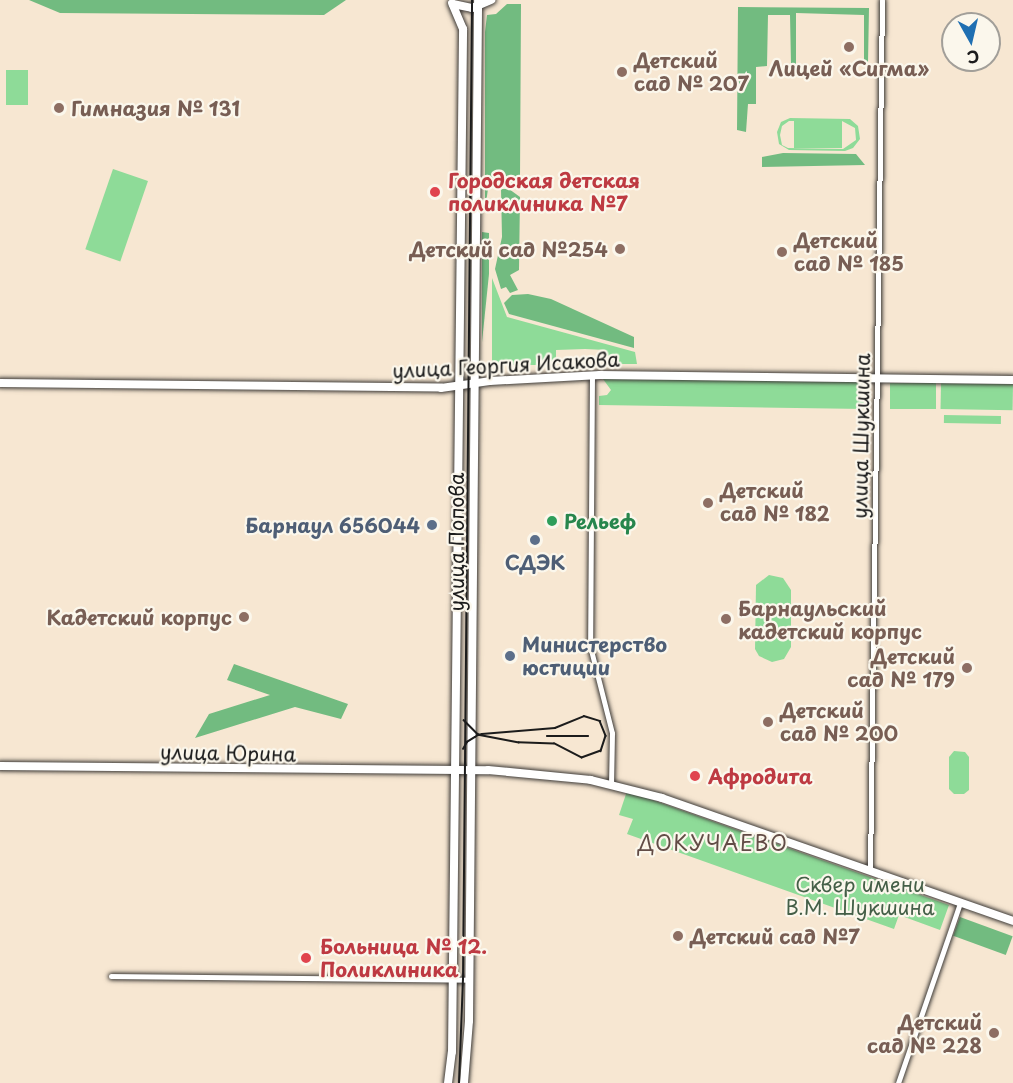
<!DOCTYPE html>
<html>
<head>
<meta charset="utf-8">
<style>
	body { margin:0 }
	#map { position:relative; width:1013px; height:1083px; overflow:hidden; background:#f7e7d2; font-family:"Playpen Sans",sans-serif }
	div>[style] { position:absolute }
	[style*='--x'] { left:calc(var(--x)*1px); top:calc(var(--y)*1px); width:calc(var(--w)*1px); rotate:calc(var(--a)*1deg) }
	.green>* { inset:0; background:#8edb98; transform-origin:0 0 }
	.forest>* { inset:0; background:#72bb80; transform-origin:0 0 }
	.roads { filter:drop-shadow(0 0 2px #3d3a37) drop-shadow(0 0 2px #3d3a37) }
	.street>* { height:5px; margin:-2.5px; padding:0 2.5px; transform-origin:2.5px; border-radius:2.5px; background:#fff }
	.secondary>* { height:8px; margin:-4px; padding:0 4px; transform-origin:4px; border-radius:4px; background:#fff }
	.tram>* { height:1.5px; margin:-0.75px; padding:0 0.75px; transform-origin:0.75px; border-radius:0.75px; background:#1c1c1c }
	.dots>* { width:16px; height:16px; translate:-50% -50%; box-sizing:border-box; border:3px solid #fbf7ec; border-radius:50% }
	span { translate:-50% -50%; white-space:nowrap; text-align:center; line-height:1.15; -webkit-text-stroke:4.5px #fbf7ec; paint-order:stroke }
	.education-label { font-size:20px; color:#785e54; font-weight:700 }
	.left { translate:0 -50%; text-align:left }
	.right { translate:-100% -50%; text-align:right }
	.health-label { font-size:20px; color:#be3a42; font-weight:700 }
	.street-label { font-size:20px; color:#1c1c1c }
	.leisure-label { font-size:20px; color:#27864d; font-weight:700 }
	.service-label { font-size:20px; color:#4e5e75; font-weight:700 }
	.park-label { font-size:20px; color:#445f47 }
	.neighbourhood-label { font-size:21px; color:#624c46; letter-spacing:1.5px }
	.north { position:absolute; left:941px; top:12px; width:60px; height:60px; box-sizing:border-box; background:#fbf7ec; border:2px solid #a29f99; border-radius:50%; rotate:172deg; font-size:16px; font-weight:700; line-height:24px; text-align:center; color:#1c1c1c }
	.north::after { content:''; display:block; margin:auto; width:21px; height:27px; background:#1f6fb2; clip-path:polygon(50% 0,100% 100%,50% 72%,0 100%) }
</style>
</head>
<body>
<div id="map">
	<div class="green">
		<i style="left:6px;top:70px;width:22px;height:35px"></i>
		<i style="clip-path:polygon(evenodd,790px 118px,850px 119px,858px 126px,860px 139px,853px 148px,845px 151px,789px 150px,779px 144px,777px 132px,781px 122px,790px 118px,789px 121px,794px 121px,794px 148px,842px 148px,842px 121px,855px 128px,856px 140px,843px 149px,788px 148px,782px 145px,780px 135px,782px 126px,789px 121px)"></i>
		<i style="left:113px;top:169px;width:37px;height:85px;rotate:19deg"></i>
		<i style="clip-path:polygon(492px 278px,507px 317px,635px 352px,637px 364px,607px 364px,606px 350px,585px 349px,556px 350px,556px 365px,492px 365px)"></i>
		<i style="clip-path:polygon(603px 379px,865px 382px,864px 409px,599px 405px,599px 396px,607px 395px,611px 390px)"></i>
		<i style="left:890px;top:383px;width:46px;height:26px"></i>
		<i style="left:941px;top:383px;width:72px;height:26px;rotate:1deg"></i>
		<i style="left:944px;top:415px;width:57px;height:8px;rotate:1deg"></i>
		<i style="clip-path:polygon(769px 575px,783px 578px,791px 590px,791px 647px,784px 659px,772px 662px,759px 656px,755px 649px,756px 585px)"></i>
		<i style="clip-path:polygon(954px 751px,965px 752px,969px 757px,969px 790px,964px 794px,954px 794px,949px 789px,949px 757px)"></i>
		<i style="clip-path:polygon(627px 791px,949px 905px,940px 930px,899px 915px,894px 929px,627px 834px,633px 819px,619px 815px)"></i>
	</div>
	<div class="forest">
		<i style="clip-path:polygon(29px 0,346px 0,324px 15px,60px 13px)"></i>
		<i style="clip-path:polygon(507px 4px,521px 4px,520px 179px,508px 186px,489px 181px,485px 211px,485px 32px,487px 15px,496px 14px)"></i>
		<i style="clip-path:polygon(738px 7px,869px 8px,868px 63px,864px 63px,864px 15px,796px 13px,796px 64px,791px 65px,790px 15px,768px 15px,767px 66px,756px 67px,756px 104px,748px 104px,746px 132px,737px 130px)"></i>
		<i style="clip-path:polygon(783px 153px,856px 154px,865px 165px,762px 167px,762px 157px)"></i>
		<i style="clip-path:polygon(501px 189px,509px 189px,520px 197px,519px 270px,510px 275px,518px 290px,510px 293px,506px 287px,501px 289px,495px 269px,502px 237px)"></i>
		<i style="clip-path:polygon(482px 232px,489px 233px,489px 274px,482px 342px)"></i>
		<i style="clip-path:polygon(528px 294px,551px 299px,634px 337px,634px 348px,509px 314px,504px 303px,512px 295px)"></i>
		<i style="clip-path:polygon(234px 664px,348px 704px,341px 719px,295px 707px,195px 738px,209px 714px,270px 695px,227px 680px)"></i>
		<i style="left:960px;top:917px;width:56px;height:20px;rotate:20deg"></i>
	</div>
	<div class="roads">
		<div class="street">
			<i style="--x:592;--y:375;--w:271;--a:90.4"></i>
			<i style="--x:590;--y:646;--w:90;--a:75.8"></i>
			<i style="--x:612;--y:733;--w:50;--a:91.1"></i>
			<i style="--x:870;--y:871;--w:871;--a:-89.21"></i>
			<i style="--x:111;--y:976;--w:358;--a:0.6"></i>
			<i style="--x:898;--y:1083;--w:190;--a:-71"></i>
		</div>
		<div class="secondary">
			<i style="--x:453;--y:4;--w:19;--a:12"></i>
			<i style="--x:472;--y:8;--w:21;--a:-23"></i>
			<i style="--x:0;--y:383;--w:441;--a:0.6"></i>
			<i style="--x:441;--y:388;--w:49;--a:-8.1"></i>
			<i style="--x:490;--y:381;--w:110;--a:-3.1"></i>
			<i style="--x:600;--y:375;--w:413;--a:0.7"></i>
			<i style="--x:0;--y:766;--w:488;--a:0.5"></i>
			<i style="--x:488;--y:770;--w:103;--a:5.5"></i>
			<i style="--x:591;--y:780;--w:73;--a:14.2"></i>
			<i style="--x:662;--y:798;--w:372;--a:19.3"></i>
			<i style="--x:448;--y:1083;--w:31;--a:-83"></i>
			<i style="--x:452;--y:1052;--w:1023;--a:-89.38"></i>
			<i style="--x:463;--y:29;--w:28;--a:-113"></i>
			<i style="--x:464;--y:1083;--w:62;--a:-85.4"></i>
			<i style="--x:469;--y:1021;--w:1021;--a:-89.49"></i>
		</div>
	</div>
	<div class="tram">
		<i style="--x:547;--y:736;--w:41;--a:0"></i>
		<i style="--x:463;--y:749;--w:8;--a:-60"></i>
		<i style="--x:467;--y:742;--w:9;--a:-32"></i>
		<i style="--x:475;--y:737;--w:4;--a:-34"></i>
		<i style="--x:478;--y:735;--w:4;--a:-14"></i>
		<i style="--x:482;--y:734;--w:73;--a:-4.7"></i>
		<i style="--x:555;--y:728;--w:31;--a:-22"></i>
		<i style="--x:584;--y:716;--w:17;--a:17"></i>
		<i style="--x:600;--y:721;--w:16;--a:68"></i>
		<i style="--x:606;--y:736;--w:16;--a:108"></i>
		<i style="--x:601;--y:751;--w:20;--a:160"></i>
		<i style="--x:582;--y:758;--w:31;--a:-153"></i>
		<i style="--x:554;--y:744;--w:35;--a:-178"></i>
		<i style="--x:519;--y:743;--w:42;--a:-169"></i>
		<i style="--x:478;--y:735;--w:20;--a:-135"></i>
		<i style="--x:459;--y:1083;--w:103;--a:-87.8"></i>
		<i style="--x:463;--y:980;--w:980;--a:-89.47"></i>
	</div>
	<div class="dots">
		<i style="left:849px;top:47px;background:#8d6e63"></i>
		<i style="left:622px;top:72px;background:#8d6e63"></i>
		<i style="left:59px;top:108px;background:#8d6e63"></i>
		<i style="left:435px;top:192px;background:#e0444e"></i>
		<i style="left:620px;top:249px;background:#8d6e63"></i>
		<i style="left:782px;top:252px;background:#8d6e63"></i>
		<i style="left:708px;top:503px;background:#8d6e63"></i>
		<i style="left:552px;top:521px;background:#2e9e5b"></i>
		<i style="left:432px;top:525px;background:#5c6f8a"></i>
		<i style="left:535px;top:540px;background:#5c6f8a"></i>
		<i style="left:244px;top:617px;background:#8d6e63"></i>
		<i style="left:726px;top:619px;background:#8d6e63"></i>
		<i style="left:510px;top:656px;background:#5c6f8a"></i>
		<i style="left:967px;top:668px;background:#8d6e63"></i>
		<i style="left:768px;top:722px;background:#8d6e63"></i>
		<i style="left:695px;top:776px;background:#e0444e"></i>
		<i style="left:678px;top:936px;background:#8d6e63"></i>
		<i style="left:306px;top:958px;background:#e0444e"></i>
		<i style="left:994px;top:1033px;background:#8d6e63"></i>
	</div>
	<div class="education-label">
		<span class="left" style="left:634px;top:72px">Детский<br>сад № 207</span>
		<span style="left:849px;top:68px">Лицей «Сигма»</span>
		<span class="left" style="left:71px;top:108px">Гимназия № 131</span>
		<span class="left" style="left:794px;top:252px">Детский<br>сад № 185</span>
		<span class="right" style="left:608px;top:249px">Детский сад №254</span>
		<span class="left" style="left:720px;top:502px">Детский<br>сад № 182</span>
		<span class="left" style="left:738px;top:620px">Барнаульский<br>кадетский корпус</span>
		<span class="right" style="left:232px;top:617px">Кадетский корпус</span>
		<span class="right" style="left:955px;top:668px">Детский<br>сад № 179</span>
		<span class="left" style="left:780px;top:722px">Детский<br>сад № 200</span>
		<span class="left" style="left:690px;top:936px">Детский сад №7</span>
		<span class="right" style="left:982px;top:1034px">Детский<br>сад № 228</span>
	</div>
	<div class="health-label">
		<span class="left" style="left:448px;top:192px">Городская детская<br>поликлиника №7</span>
		<span class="left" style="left:708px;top:776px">Афродита</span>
		<span class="left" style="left:320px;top:958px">Больница № 12.<br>Поликлиника</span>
	</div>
	<div class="street-label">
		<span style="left:506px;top:365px;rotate:-3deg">улица Георгия Исакова</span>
		<span style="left:861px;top:436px;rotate:-89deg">улица Шукшина</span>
		<span style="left:456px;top:542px;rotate:-90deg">улица Попова</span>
		<span style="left:228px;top:753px;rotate:1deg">улица Юрина</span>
	</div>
	<div class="leisure-label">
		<span class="left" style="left:564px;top:521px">Рельеф</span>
	</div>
	<div class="service-label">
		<span class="right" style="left:420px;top:525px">Барнаул 656044</span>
		<span style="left:535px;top:562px">СДЭК</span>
		<span class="left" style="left:522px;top:656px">Министерство<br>юстиции</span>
	</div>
	<div class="park-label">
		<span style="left:860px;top:896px">Сквер имени<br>В.М. Шукшина</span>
	</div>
	<div class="neighbourhood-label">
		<span style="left:713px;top:842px">ДОКУЧАЕВО</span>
	</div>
	<div class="north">С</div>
</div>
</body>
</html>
